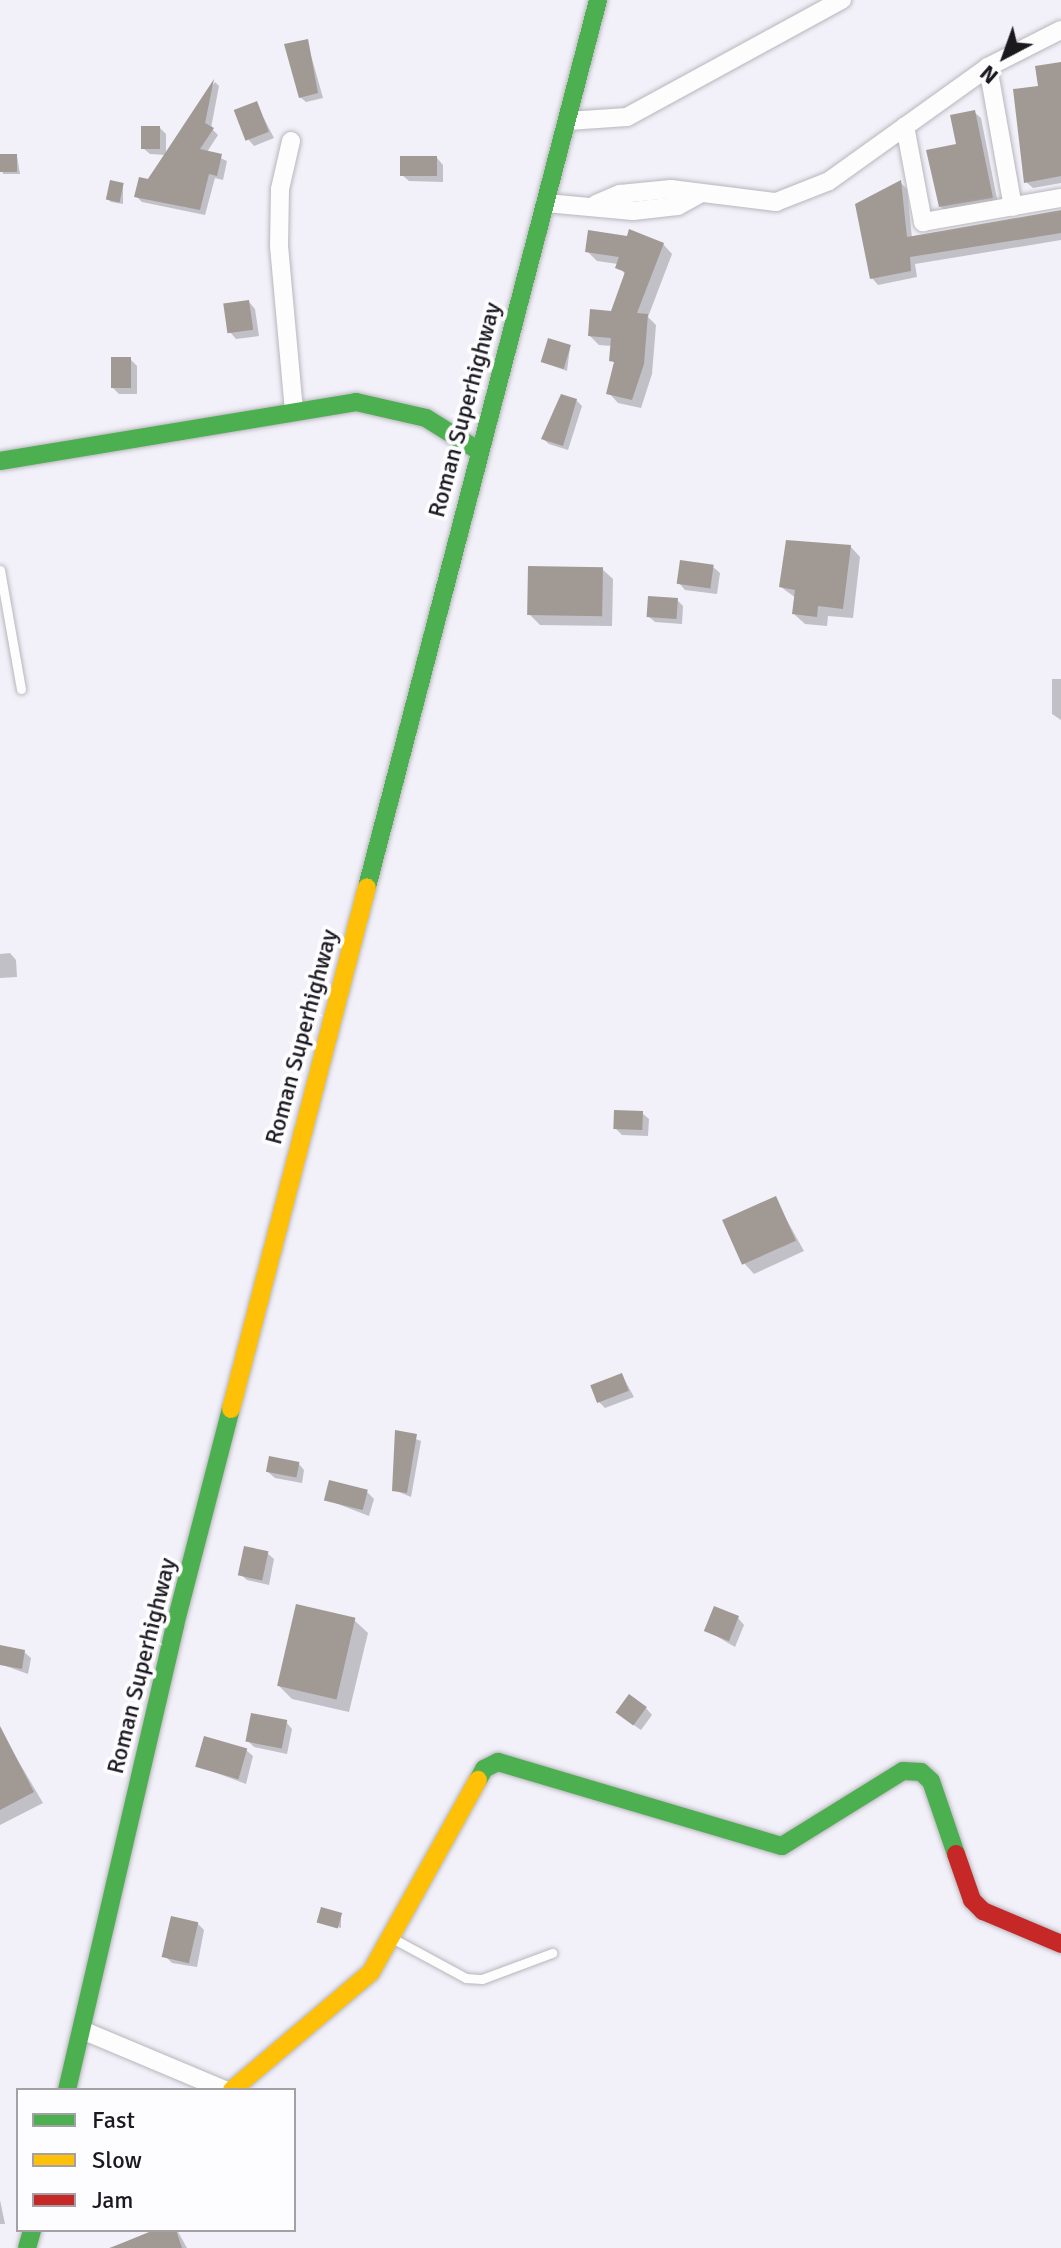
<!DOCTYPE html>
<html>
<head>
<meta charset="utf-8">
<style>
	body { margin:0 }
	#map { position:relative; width:1061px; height:2248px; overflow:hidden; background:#f2f0f8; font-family:Signika,sans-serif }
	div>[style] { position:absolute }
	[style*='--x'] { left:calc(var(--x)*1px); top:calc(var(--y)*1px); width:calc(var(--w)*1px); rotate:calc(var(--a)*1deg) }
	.shadow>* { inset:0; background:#0003 }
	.building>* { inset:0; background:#a19994; transform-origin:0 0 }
	.roads { filter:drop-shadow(0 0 2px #b8b6bd) drop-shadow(0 0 2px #b8b6bd) }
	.lane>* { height:9px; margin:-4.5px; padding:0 4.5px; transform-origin:4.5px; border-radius:4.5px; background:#fdfdfe }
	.street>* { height:18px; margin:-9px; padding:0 9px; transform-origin:9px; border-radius:9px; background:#fdfdfe }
	.fast>* { height:18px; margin:-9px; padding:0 9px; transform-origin:9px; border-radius:9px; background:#4caf50 }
	.slow>* { height:18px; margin:-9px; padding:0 9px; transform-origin:9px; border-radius:9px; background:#ffc107 }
	.jam>* { height:18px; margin:-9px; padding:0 9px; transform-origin:9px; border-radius:9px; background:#c62828 }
	span { translate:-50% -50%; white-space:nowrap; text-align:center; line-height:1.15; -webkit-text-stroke:8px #fdfcff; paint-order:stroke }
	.street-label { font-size:24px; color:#1b191e }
	.legend { position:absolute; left:16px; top:2088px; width:280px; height:144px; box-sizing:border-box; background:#fdfcff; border:2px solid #a3a1a5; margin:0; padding:10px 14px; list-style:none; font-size:24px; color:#1b191e }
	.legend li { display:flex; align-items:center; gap:16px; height:40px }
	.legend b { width:40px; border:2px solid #a3a1a5 }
	.north { position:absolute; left:965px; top:16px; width:80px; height:80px; -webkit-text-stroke:6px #fdfcff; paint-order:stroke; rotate:221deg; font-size:22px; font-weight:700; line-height:32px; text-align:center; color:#1b191e }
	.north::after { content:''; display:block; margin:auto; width:28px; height:36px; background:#1b191e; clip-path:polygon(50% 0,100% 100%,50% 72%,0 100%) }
</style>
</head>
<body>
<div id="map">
	<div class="shadow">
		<i style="clip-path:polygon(307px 41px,323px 98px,306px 102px,300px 97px)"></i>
		<i style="clip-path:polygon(1061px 65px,1061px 183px,1033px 188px,1026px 182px,1041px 87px)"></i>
		<i style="clip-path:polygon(215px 82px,219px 86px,211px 128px,218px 135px,207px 152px,227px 161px,223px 180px,215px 178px,205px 215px,142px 202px,136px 196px)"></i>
		<i style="clip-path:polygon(256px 103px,274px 138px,254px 146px,248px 139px)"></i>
		<i style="clip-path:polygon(974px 112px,981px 118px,998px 204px,947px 213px,940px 206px)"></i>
		<i style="clip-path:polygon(160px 128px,166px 134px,166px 155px,150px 154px,143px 148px)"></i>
		<i style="clip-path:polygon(0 156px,17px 156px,20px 174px,3px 174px)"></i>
		<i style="clip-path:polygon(437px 158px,443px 165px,443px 182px,409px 181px,402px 175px)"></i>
		<i style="clip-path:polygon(901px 183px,907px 189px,912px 238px,1061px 211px,1061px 240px,915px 264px,917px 277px,878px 285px,872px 278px)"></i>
		<i style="clip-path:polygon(123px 184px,123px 204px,111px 202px,108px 199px)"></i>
		<i style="clip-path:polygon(663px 244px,672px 254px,648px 317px,656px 325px,652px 374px,641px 408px,618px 403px,609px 393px,615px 364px,612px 346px,599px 345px,590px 336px,612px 313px,626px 276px,618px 264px,597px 261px,587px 251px)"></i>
		<i style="clip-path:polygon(249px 302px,255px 309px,259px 336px,236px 339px,230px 332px)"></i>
		<i style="clip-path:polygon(570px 347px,567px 371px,542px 362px)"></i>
		<i style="clip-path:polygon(130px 359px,137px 366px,137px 394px,119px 394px,113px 388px)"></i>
		<i style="clip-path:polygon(576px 400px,582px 406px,568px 450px,549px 444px,543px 439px)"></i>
		<i style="clip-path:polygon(850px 546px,860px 557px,853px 618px,828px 616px,827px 626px,805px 624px,794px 614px,796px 598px,781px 587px)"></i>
		<i style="clip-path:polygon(713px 567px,720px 573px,717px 594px,685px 590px,679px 583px)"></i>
		<i style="clip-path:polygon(602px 569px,613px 579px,612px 626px,540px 625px,530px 615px)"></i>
		<i style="clip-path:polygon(677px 600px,683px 606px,682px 624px,655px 622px,648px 616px)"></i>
		<i style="clip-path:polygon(1052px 679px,1061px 679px,1061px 720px,1052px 714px)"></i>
		<i style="clip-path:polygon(10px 953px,16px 960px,17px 977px,0 978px,0 954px)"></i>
		<i style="clip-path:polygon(642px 1113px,649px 1119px,648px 1136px,622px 1135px,615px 1128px)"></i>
		<i style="clip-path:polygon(775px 1199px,804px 1251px,754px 1274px,744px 1263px)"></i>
		<i style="clip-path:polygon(622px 1375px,634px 1397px,605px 1408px,598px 1401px)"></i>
		<i style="clip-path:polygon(397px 1432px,421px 1441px,411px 1497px,394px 1490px)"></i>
		<i style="clip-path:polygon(298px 1463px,304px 1470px,302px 1483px,275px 1478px,268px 1472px)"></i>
		<i style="clip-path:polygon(367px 1492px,374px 1499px,369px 1516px,325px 1499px)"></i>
		<i style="clip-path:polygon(267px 1553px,274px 1559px,269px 1585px,247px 1580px,240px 1574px)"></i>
		<i style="clip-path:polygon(738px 1618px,744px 1625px,735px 1647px,706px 1630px)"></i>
		<i style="clip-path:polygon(354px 1620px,368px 1633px,349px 1712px,292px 1699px,278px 1685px)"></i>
		<i style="clip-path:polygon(24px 1652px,31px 1658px,28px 1674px,0 1664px)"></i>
		<i style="clip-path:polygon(646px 1708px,652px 1715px,641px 1730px,625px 1719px)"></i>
		<i style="clip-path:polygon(286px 1722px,292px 1729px,287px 1754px,254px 1747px,248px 1741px)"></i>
		<i style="clip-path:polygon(3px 1735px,43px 1803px,0 1825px,0 1736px)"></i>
		<i style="clip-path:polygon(246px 1750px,253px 1756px,246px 1784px,198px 1766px)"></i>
		<i style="clip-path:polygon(341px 1914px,341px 1928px,319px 1921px)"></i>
		<i style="clip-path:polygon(197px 1923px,204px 1930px,197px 1967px,172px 1963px,165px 1956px)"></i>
		<i style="clip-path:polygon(0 2200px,5px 2224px,0 2224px)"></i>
		<i style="clip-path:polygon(160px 2230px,177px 2230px,187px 2248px,109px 2248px)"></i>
	</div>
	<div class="building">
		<i style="clip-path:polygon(308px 39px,318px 93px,299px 98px,284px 44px)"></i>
		<i style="clip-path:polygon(1061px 62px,1061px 176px,1024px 183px,1013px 89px,1038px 86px,1035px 66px)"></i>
		<i style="clip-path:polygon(214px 79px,205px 123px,214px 128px,200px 149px,222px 154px,217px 176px,209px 174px,200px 210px,134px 197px,139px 177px,148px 179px)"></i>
		<i style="left:257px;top:101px;width:33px;height:25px;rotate:69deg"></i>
		<i style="clip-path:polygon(975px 110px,993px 198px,939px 207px,926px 150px,956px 144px,950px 115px)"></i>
		<i style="left:141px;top:126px;width:19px;height:23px"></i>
		<i style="left:0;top:154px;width:17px;height:18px"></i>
		<i style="left:400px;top:156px;width:37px;height:20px"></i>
		<i style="left:110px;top:180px;width:14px;height:20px;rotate:12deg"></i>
		<i style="clip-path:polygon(901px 180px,907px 237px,1061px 210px,1061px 233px,910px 257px,911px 271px,870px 279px,855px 204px)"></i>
		<i style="clip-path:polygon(629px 229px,664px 243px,637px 313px,648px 314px,644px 364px,632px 400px,606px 394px,614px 362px,609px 361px,611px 338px,588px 336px,590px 309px,611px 311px,625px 272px,615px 268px,619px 257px,585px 252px,588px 230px,627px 236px)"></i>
		<i style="left:249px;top:300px;width:30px;height:26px;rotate:82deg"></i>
		<i style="left:548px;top:338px;width:24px;height:25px;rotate:17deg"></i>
		<i style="left:111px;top:357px;width:20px;height:31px"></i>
		<i style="clip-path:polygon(561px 394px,577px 399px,563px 446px,541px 439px)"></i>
		<i style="clip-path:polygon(786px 540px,851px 545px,843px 609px,818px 606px,817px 617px,792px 614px,795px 590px,779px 587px)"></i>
		<i style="left:680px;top:560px;width:34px;height:24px;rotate:8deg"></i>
		<i style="left:528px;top:566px;width:75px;height:49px;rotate:1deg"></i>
		<i style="left:648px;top:596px;width:30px;height:21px;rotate:4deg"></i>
		<i style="left:614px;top:1110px;width:29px;height:19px;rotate:2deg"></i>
		<i style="left:776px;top:1196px;width:49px;height:59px;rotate:66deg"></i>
		<i style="left:622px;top:1373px;width:19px;height:34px;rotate:69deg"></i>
		<i style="clip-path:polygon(395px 1430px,417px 1434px,407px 1493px,392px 1491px)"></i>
		<i style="left:269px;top:1456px;width:31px;height:16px;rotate:11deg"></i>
		<i style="left:329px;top:1480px;width:40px;height:21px;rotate:14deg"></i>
		<i style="left:244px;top:1546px;width:25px;height:30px;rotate:12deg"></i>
		<i style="left:296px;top:1604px;width:61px;height:84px;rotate:13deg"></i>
		<i style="left:714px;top:1606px;width:27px;height:27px;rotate:22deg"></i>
		<i style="clip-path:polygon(0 1645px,25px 1650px,22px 1669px,0 1665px)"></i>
		<i style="left:629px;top:1694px;width:22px;height:23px;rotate:36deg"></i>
		<i style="left:251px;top:1713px;width:37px;height:29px;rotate:11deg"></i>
		<i style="clip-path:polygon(0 1726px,34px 1792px,0 1810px)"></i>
		<i style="left:204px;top:1736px;width:45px;height:32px;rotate:16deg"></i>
		<i style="left:321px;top:1907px;width:22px;height:16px;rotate:16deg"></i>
		<i style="left:171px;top:1916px;width:28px;height:42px;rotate:13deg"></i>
		<i style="clip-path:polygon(154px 2230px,176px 2230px,182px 2248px,110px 2248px)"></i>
	</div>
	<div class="roads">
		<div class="lane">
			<i style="--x:0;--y:570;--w:121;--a:80"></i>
			<i style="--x:392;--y:1938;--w:84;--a:28.4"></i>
			<i style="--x:466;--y:1978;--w:16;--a:4"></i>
			<i style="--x:482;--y:1979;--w:75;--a:-20.4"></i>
		</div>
		<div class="street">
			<i style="--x:988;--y:67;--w:142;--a:79.9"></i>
			<i style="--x:568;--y:121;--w:59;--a:-3.9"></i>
			<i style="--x:627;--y:117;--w:245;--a:-28.6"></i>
			<i style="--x:905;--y:126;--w:98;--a:79.4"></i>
			<i style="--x:923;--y:222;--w:140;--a:-9.9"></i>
			<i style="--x:291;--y:141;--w:49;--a:102.9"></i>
			<i style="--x:280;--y:189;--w:57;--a:91"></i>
			<i style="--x:279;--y:246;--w:165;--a:84.8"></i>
			<i style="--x:546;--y:203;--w:87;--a:5.3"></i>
			<i style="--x:633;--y:211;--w:45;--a:-6.3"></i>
			<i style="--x:678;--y:206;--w:25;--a:-29"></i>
			<i style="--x:596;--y:204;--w:26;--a:-23"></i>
			<i style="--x:620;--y:194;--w:51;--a:-5.6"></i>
			<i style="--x:671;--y:189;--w:106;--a:7.1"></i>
			<i style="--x:776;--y:202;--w:57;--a:-21.6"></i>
			<i style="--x:829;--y:181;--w:196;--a:-35.6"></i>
			<i style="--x:988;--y:67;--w:82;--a:-26.9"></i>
			<i style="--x:82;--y:2030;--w:155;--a:22.8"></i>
		</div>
		<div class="fast">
			<i style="--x:0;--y:461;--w:361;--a:-9.4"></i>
			<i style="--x:356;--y:402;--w:72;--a:12.9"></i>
			<i style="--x:426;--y:418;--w:62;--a:31.9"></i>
			<i style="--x:367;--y:887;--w:917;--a:-75.4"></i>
			<i style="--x:478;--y:1780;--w:13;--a:-61"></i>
			<i style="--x:484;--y:1769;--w:16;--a:-27"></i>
			<i style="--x:498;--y:1762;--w:296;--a:16.5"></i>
			<i style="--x:782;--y:1846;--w:142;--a:-31.8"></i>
			<i style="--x:903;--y:1771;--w:18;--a:3"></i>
			<i style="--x:921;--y:1772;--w:13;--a:42"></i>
			<i style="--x:931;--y:1781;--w:77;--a:71.1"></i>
			<i style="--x:67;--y:2090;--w:477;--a:-76.9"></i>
			<i style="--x:175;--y:1625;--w:223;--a:-75.5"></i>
			<i style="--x:27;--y:2248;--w:19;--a:-74"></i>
		</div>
		<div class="slow">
			<i style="--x:231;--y:1409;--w:539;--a:-75.4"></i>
			<i style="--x:232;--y:2090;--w:182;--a:-40.3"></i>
			<i style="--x:371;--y:1972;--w:220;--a:-60.9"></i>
		</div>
		<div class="jam">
			<i style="--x:956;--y:1854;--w:49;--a:70.8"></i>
			<i style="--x:972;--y:1900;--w:16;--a:45"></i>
			<i style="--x:983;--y:1911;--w:85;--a:22.9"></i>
		</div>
	</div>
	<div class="street-label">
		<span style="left:465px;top:410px;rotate:-75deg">Roman Superhighway</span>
		<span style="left:302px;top:1037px;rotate:-75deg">Roman Superhighway</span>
		<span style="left:142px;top:1666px;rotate:-76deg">Roman Superhighway</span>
	</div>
	<ul class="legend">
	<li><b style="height:10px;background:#4caf50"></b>Fast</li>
	<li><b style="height:10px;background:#ffc107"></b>Slow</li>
	<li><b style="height:10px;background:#c62828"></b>Jam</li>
	</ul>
	<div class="north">N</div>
</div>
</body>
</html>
